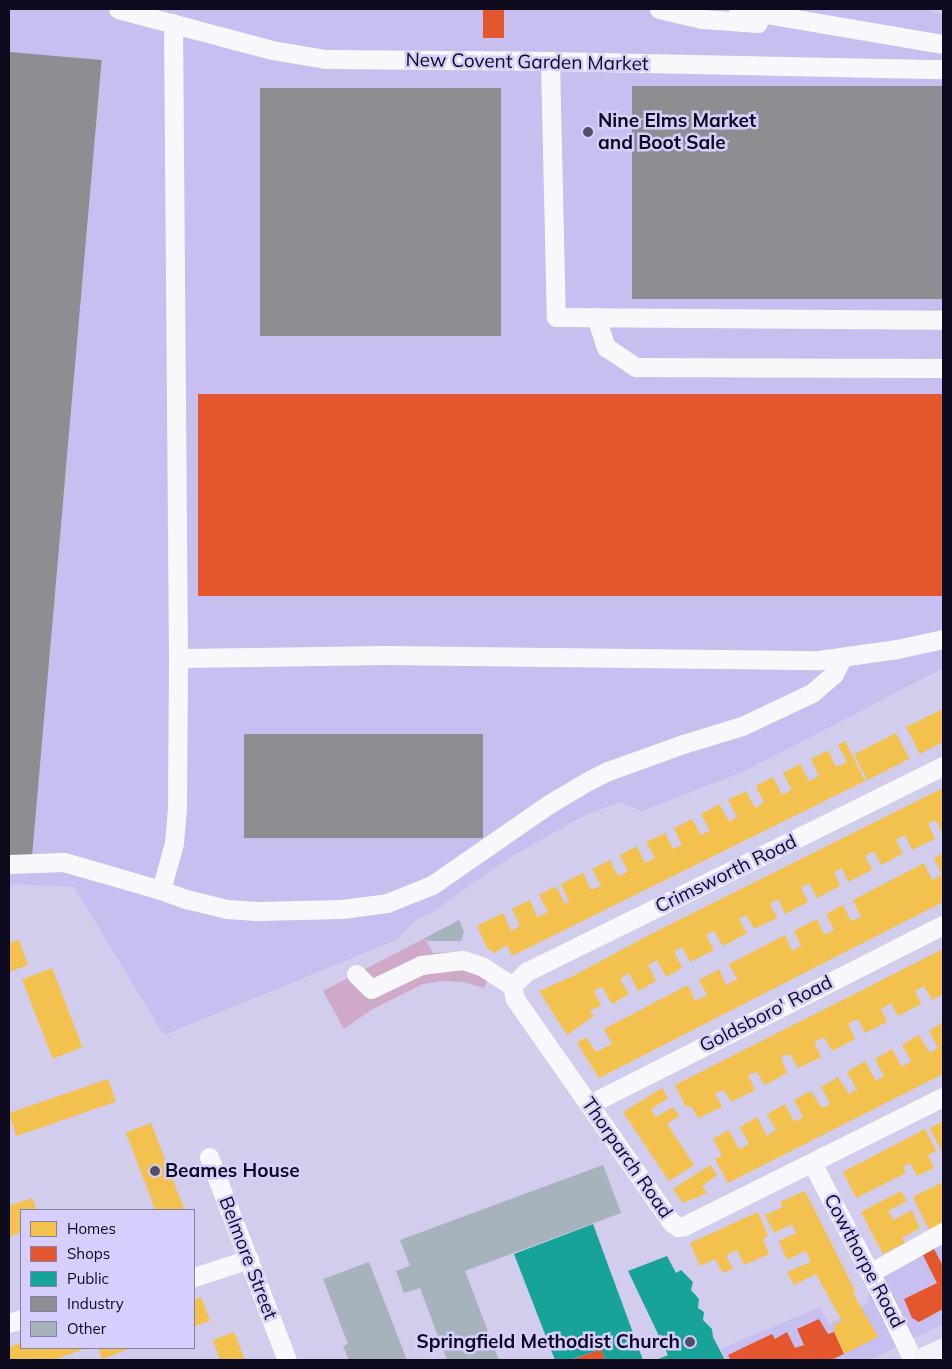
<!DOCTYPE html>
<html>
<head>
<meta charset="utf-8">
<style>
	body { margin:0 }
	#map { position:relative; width:952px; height:1369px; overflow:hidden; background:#d2cded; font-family:Mulish,sans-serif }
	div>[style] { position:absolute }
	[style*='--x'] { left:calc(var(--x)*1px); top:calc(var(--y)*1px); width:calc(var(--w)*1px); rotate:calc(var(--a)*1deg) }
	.built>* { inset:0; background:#c6bff0 }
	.green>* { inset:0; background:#cfaac8 }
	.homes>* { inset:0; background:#f2c14e; transform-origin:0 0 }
	.shops>* { inset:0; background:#e4572e; transform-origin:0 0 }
	.public>* { inset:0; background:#17a398 }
	.industry>* { inset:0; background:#8d8d92; transform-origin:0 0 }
	.building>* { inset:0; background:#a6b2bc }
	.minor>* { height:19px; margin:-9.5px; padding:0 9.5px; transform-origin:9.5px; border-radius:9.5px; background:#f8f8fc }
	.primary>* { height:28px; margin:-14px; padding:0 14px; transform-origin:14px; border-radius:14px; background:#f2f1f9 }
	.dots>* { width:14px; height:14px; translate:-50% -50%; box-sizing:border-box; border:2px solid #d6cffe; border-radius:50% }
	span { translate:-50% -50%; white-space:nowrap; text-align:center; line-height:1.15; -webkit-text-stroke:5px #d6cffe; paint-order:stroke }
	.street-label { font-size:19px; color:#0e0a1d }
	.poi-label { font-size:19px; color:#0e0a1d; font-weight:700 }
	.left { translate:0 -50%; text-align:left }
	.right { translate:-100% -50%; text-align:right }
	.frame { position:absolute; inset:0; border:10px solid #0e0a1d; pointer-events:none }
	.legend { position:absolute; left:20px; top:1209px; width:175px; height:140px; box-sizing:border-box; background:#d6cffe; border:1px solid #8680a4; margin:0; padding:6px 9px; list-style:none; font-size:15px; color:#0e0a1d }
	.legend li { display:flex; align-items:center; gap:10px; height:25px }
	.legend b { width:25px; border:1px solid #8680a4 }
</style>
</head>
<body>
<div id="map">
	<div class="built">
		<i style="clip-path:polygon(9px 9px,923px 9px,943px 14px,943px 668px,745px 771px,642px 811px,620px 802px,583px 816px,506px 860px,430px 914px,415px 920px,396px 940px,164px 1035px,74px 887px,9px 884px)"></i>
		<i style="clip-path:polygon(943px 1236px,943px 1324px,870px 1360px,726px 1360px,721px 1349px,820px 1307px,829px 1324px,867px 1304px,872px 1284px,888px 1263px)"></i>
	</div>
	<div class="green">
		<i style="clip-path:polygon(425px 938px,433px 953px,459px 952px,495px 965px,484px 988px,463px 982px,444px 981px,423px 984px,371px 1010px,344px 1029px,323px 991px)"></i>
	</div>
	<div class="homes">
		<i style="clip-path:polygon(943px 709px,943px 742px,920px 754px,906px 727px)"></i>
		<i style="left:896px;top:733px;width:29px;height:47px;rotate:63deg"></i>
		<i style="clip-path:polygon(845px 741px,865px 781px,512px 956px,507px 945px,494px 953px,487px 948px,477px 926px,503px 913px,511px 931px,520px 926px,512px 909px,530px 900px,537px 917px,548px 912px,539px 895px,556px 886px,565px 904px,569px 901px,561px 884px,583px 873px,591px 890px,601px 886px,592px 869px,610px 860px,618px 876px,628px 872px,620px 855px,637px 846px,645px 863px,655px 858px,646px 842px,665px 833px,673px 849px,682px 845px,674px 828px,692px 819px,701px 835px,710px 831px,701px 814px,719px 804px,729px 821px,737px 817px,728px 800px,746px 791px,755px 808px,764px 803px,756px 786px,773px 777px,782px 795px,792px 790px,783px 773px,800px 764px,809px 781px,819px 776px,811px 759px,828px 750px,836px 767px,847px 762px,838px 745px)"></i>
		<i style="clip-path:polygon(943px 788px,943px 834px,936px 820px,928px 823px,935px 839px,912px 850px,905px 835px,896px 840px,903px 853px,891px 860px,881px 865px,874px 851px,865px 856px,872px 870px,848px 882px,842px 868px,834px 872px,840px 886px,817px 898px,809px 883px,801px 888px,808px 902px,785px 914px,778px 899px,770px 904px,777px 918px,754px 929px,746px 915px,742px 917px,739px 919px,747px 933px,723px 946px,714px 931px,711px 932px,706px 935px,714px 950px,690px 962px,682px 947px,674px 951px,682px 968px,666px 977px,657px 960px,648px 965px,656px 981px,638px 991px,629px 973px,620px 979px,629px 994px,612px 1004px,602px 987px,597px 989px,594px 991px,601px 1005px,590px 1011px,594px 1016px,567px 1035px,539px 991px,571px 977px,653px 933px)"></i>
		<i style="clip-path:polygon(943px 853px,943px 902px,599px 1078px,577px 1043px,586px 1037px,596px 1052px,612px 1044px,604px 1029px,688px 985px,695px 1001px,707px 995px,699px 980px,719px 969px,726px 985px,737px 979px,729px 964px,785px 935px,792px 951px,801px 946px,794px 931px,817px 919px,824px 935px,834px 930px,826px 914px,843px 905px,851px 921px,861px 917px,853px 900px,924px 863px,932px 880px,942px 875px,934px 858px)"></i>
		<i style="clip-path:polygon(19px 940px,28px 965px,9px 972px,9px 943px)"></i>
		<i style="clip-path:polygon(943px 949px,943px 994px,932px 1000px,924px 986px,915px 991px,921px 1004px,898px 1016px,891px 1003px,881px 1009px,887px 1022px,865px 1033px,858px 1019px,848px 1024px,855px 1039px,832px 1051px,824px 1037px,814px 1042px,821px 1057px,798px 1068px,790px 1054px,781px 1057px,787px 1073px,765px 1085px,757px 1072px,748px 1075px,755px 1090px,731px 1102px,724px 1090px,715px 1093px,722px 1107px,698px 1118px,691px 1106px,686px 1107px,675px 1085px)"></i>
		<i style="left:52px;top:968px;width:85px;height:32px;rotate:69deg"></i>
		<i style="clip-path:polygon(943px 1022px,943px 1074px,728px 1183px,715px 1159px,722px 1156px,713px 1139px,729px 1130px,739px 1149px,749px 1144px,740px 1127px,757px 1117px,767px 1136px,776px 1130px,767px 1114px,785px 1104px,794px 1122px,803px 1117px,794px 1100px,811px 1091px,822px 1108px,827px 1106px,830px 1103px,821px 1087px,838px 1077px,849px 1094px,857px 1090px,847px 1072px,865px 1061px,876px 1081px,884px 1076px,875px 1059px,892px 1049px,902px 1067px,911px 1061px,902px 1045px,919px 1035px,930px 1053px,938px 1048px,929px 1031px)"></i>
		<i style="left:108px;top:1079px;width:24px;height:105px;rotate:71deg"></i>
		<i style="clip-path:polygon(662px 1088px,668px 1098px,651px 1109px,656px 1117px,673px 1107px,679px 1116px,667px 1124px,694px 1165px,669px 1181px,623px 1112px)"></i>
		<i style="clip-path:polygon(943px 1121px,943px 1154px,930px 1128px)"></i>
		<i style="left:151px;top:1123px;width:93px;height:27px;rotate:69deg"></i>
		<i style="clip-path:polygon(925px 1129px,936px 1151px,928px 1155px,934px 1168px,917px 1176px,910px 1163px,903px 1167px,906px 1173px,856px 1198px,843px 1172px)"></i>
		<i style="clip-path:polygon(710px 1165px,717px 1175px,702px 1186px,707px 1193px,683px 1203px,673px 1189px)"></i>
		<i style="clip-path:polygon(943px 1182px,943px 1223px,929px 1230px,913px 1197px)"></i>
		<i style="clip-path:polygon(805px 1191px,855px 1291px,853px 1293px,878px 1337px,844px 1354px,834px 1332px,835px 1324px,842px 1321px,816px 1274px,794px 1285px,787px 1272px,811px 1262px,806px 1251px,787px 1260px,779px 1241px,796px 1233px,792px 1224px,774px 1233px,765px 1215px,783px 1207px,780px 1202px)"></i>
		<i style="clip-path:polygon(901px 1191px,907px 1201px,888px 1211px,891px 1216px,893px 1220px,912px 1210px,920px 1228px,902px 1238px,905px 1243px,883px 1254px,861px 1212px)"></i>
		<i style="clip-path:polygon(32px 1198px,37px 1210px,21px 1210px,21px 1232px,9px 1237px,9px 1206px)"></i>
		<i style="clip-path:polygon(758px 1212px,768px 1236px,763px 1239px,769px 1254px,744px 1265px,737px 1250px,731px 1253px,726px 1255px,733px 1269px,723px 1273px,715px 1259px,700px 1266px,690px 1243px)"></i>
		<i style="clip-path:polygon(201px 1297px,210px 1321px,194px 1326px,194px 1300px)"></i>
		<i style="clip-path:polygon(234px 1332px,245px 1360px,220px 1360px,213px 1340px)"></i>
		<i style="clip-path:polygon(21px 1343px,21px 1348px,87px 1348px,53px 1360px,9px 1360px,9px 1347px)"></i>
		<i style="clip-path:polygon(98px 1348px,132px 1348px,102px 1359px)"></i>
	</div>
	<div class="shops">
		<i style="left:483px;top:9px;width:21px;height:29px"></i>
		<i style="left:943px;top:394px;width:202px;height:745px;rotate:90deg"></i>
		<i style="clip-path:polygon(934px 1249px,943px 1266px,943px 1309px,919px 1322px,912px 1318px,904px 1299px,937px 1283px,923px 1255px)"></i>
		<i style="clip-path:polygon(819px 1319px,828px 1334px,834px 1332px,844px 1354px,831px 1360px,730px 1360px,728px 1355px,772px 1334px,775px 1339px,787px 1332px,795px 1348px,804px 1345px,797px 1329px)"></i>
		<i style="clip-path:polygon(601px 1349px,605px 1360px,571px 1360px)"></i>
	</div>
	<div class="public">
		<i style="clip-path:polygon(593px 1224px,643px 1360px,605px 1360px,601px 1349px,570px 1360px,555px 1360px,514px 1254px)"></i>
		<i style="clip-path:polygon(667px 1256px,676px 1273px,681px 1270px,693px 1282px,691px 1290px,699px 1299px,698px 1308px,704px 1312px,703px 1320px,712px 1329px,713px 1337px,725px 1360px,656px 1360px,668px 1355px,628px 1271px)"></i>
	</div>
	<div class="industry">
		<i style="left:9px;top:52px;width:93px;height:800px;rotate:5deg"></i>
		<i style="left:632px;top:86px;width:311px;height:213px"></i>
		<i style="left:260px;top:88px;width:241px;height:248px"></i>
		<i style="left:244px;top:734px;width:239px;height:104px"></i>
	</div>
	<div class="building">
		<i style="clip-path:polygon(459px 920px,464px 932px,461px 941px,428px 941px,425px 938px)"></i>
		<i style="clip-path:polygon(603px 1165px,621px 1213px,465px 1271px,499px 1360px,447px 1360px,420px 1288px,404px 1293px,396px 1271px,410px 1266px,400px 1240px)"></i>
		<i style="clip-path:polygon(369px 1262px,407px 1360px,349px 1360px,343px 1346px,348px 1344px,323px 1279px)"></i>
	</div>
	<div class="minor">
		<i style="--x:118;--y:9;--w:159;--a:14.9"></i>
		<i style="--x:272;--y:50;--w:54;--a:9.6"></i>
		<i style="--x:325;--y:59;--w:225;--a:0.5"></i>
		<i style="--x:550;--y:61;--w:393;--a:1.2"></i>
		<i style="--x:659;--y:9;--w:44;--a:13.1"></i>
		<i style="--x:702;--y:19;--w:56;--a:4.1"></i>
		<i style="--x:738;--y:9;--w:208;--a:9.7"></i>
		<i style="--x:550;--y:61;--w:256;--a:88.7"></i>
		<i style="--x:556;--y:317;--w:387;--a:0.4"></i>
		<i style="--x:596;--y:317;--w:32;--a:72"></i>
		<i style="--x:606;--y:347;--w:36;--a:34"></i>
		<i style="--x:636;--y:367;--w:307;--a:0.2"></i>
		<i style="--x:178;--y:658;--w:208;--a:-0.8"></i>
		<i style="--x:386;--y:655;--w:433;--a:0.7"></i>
		<i style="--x:819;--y:660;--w:79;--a:-8"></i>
		<i style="--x:897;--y:649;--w:47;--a:-12.3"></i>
		<i style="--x:9;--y:864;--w:55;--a:-2.1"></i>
		<i style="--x:64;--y:862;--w:101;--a:16.1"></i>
		<i style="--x:161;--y:890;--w:27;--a:20"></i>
		<i style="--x:186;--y:899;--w:42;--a:13.7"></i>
		<i style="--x:227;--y:909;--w:30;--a:4"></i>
		<i style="--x:257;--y:911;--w:85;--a:-1.3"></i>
		<i style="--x:342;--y:909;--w:45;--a:-7.6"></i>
		<i style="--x:387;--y:903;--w:48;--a:-21.8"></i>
		<i style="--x:432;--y:885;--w:142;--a:-34.7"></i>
		<i style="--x:549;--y:804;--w:45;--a:-30.5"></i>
		<i style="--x:588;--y:781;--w:22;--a:-27"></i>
		<i style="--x:608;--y:771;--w:80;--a:-19.8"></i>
		<i style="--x:683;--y:744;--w:62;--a:-17"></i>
		<i style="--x:742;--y:726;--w:77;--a:-25.2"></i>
		<i style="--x:812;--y:693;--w:29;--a:-41"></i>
		<i style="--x:834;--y:674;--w:18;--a:-63"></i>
		<i style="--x:161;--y:890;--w:49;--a:-74.5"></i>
		<i style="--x:174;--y:843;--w:36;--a:-85"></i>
		<i style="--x:177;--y:807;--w:149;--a:-89.6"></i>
		<i style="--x:178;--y:658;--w:635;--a:-90.45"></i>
		<i style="--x:356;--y:974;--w:21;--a:45"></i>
		<i style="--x:371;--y:989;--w:55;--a:-25.6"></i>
		<i style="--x:421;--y:965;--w:42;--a:-6.8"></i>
		<i style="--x:463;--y:960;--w:21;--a:19"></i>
		<i style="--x:483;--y:967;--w:35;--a:33"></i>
		<i style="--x:512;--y:986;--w:13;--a:77"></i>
		<i style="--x:515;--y:999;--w:272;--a:55"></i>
		<i style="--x:671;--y:1222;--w:9;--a:36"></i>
		<i style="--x:678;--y:1227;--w:6;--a:-9"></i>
		<i style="--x:684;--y:1226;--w:289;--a:-26.5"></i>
		<i style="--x:512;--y:986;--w:20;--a:-45"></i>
		<i style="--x:526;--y:972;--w:465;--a:-26.3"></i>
		<i style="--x:590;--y:1104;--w:396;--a:-26.9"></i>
		<i style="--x:209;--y:1157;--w:217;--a:69"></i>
		<i style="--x:812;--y:1163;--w:146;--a:62.2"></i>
		<i style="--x:880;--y:1292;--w:76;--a:64.1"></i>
		<i style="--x:870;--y:1273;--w:84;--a:-29.3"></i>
		<i style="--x:194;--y:1277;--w:58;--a:-18.1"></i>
		<i style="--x:9;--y:1323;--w:13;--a:-18"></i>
	</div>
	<div class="primary">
		<i style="--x:927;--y:1360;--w:17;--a:-24"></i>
	</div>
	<div class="dots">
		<i style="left:588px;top:132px;background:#534e66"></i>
		<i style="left:155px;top:1171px;background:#534e66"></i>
		<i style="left:690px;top:1342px;background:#534e66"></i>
	</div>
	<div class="street-label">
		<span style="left:527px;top:62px;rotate:1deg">New Covent Garden Market</span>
		<span style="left:726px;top:874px;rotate:-26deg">Crimsworth Road</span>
		<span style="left:766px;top:1014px;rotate:-27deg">Goldsboro' Road</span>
		<span style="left:627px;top:1158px;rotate:55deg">Thorparch Road</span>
		<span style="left:248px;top:1258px;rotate:69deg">Belmore Street</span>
		<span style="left:864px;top:1261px;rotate:62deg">Cowthorpe Road</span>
	</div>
	<div class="poi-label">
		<span class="left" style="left:598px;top:132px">Nine Elms Market<br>and Boot Sale</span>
		<span class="left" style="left:165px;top:1171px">Beames House</span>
		<span class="right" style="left:680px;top:1342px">Springfield Methodist Church</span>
	</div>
	<div class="frame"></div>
	<ul class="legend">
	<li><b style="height:14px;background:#f2c14e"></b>Homes</li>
	<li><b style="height:14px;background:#e4572e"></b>Shops</li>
	<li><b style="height:14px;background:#17a398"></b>Public</li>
	<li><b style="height:14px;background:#8d8d92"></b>Industry</li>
	<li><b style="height:14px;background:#a6b2bc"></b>Other</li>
	</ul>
</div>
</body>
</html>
